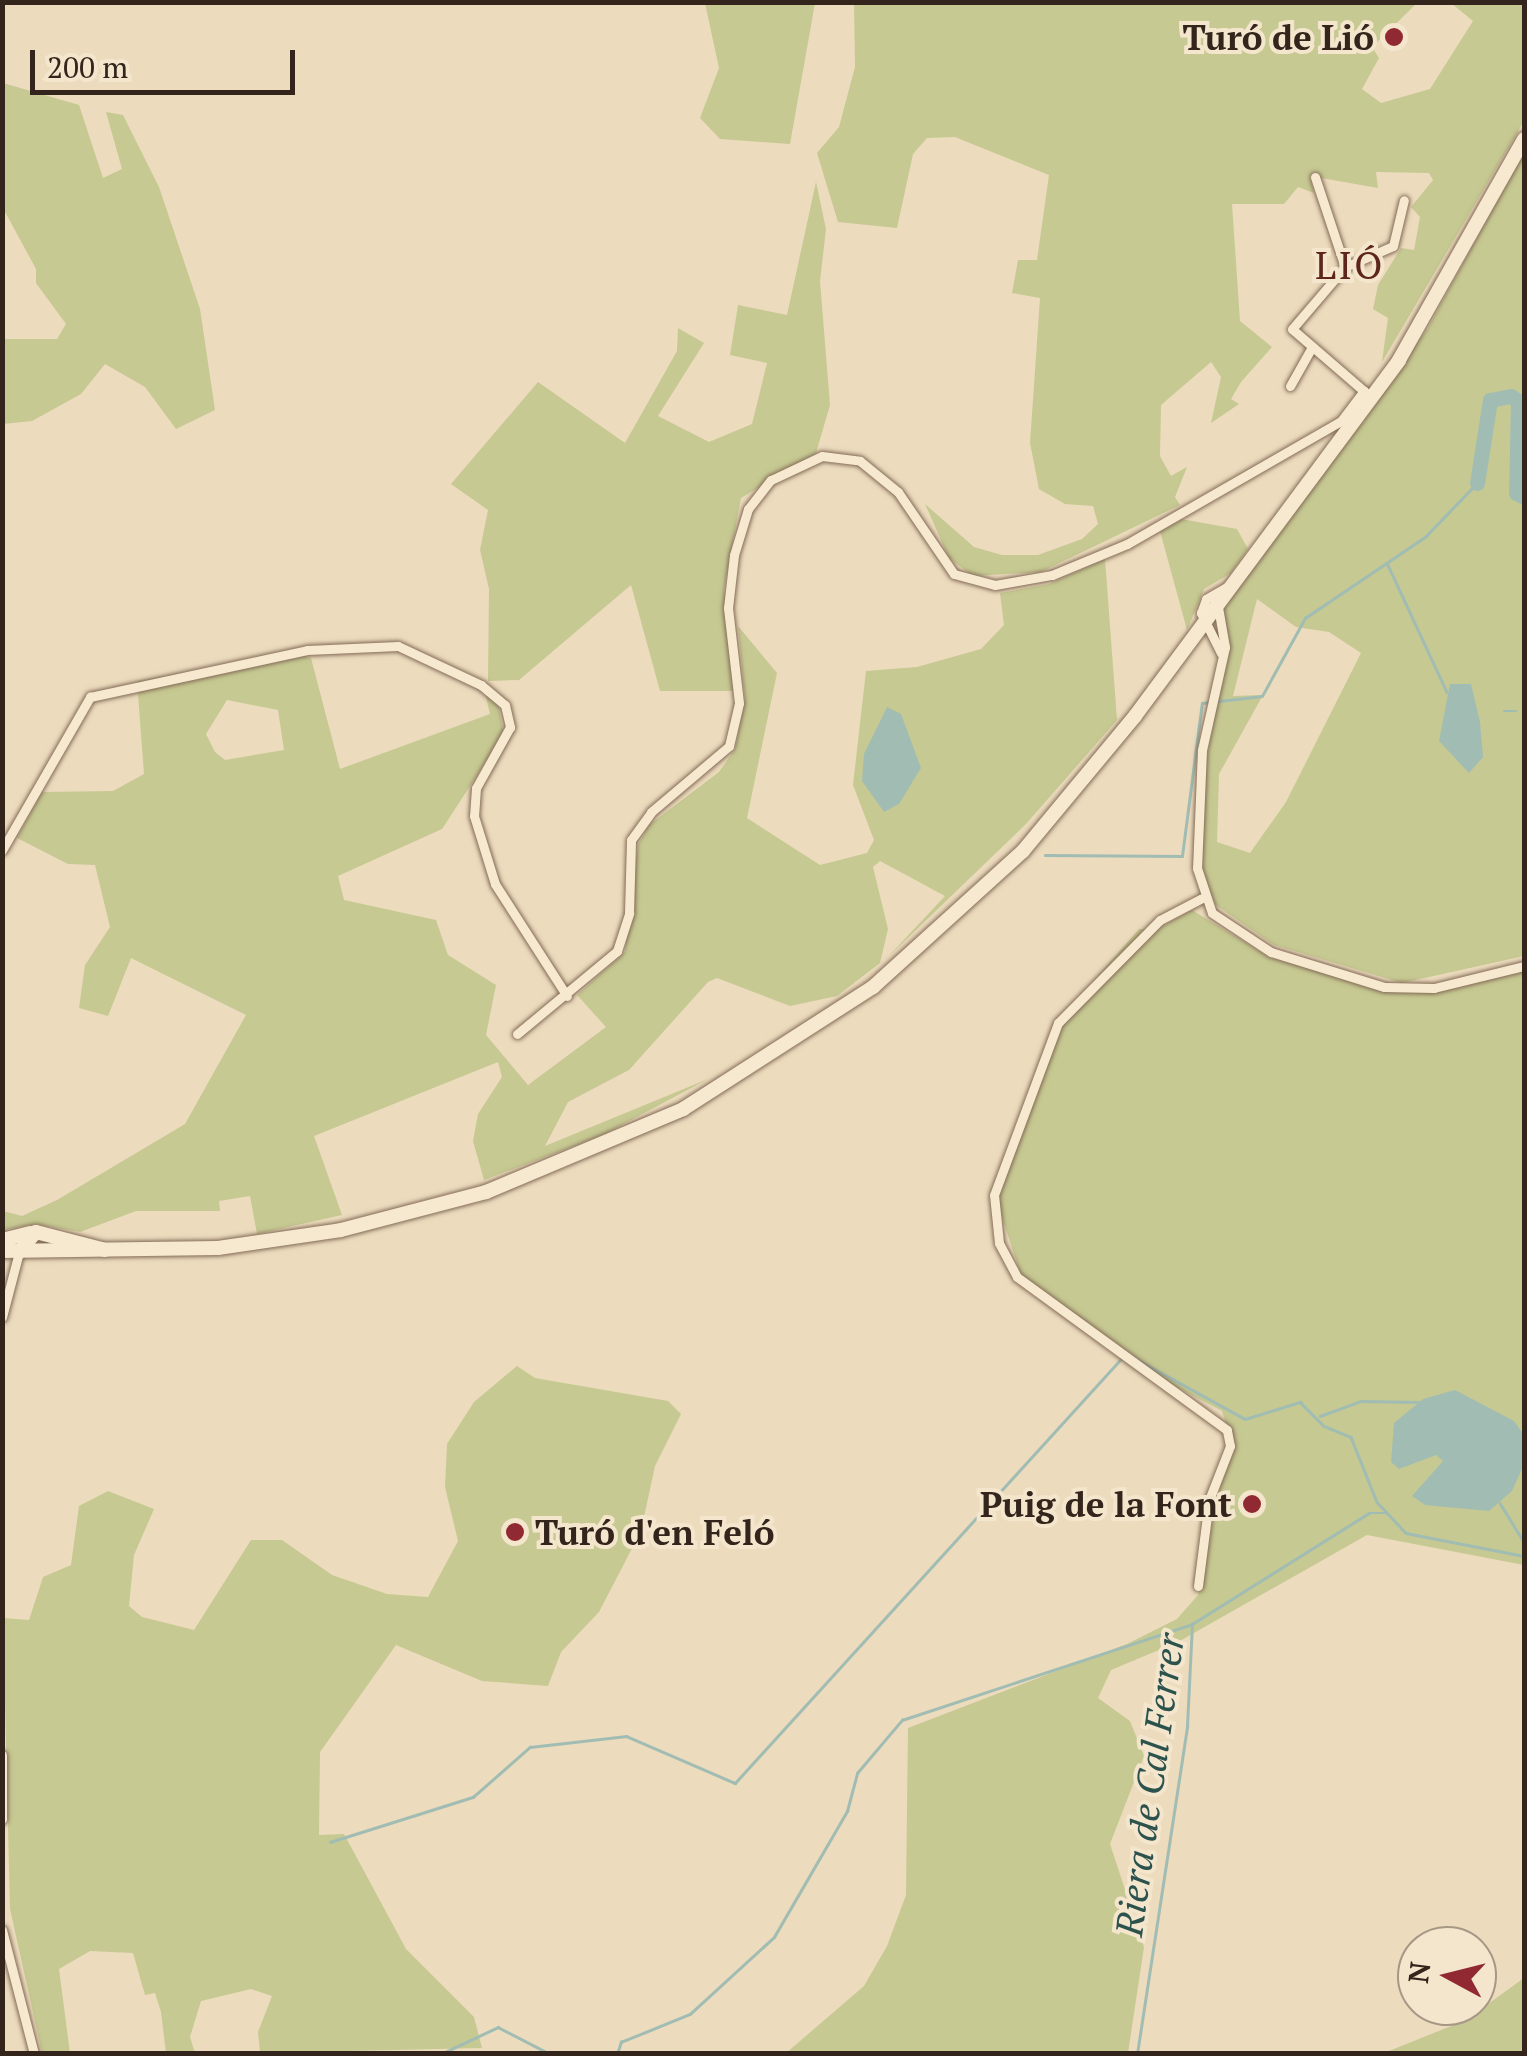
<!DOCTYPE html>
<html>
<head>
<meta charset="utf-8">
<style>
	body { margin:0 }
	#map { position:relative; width:1527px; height:2056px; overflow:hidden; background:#ecdbbd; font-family:"PT Serif",serif }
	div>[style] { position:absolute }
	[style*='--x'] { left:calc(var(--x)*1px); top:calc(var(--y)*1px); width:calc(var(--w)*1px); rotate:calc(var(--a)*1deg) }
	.green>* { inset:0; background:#c6c992 }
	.water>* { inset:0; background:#a1bdb3 }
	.stream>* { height:2.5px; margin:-1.25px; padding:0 1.25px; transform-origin:1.25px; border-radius:1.25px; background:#a1bdb3 }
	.river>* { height:15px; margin:-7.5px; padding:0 7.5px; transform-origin:7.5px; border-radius:7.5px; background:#a1bdb3 }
	.roads { filter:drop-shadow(0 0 2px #836b57) drop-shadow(0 0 2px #836b57) }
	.street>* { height:9px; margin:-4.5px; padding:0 4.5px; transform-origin:4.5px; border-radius:4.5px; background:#f7e9d0 }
	.secondary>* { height:14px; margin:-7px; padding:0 7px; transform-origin:7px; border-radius:7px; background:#f7e9d0 }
	.dots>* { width:28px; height:28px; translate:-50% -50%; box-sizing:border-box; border:5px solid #f4e5cd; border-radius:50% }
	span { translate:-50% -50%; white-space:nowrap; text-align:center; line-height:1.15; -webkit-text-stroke:8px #f4e5cd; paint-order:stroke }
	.poi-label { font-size:35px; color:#33251b; font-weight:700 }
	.right { translate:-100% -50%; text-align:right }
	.left { translate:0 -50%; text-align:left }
	.neighbourhood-label { font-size:38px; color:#5e251c; letter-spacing:2.5px }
	.water-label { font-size:38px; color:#2b524d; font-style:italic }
	.frame { position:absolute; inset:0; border:5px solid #33251b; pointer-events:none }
	.north { position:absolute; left:1397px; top:1926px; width:100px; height:100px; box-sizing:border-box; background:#f4e5cd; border:2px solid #a79886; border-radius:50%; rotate:277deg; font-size:28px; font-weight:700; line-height:40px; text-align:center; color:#33251b }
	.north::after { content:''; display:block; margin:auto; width:35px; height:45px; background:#902932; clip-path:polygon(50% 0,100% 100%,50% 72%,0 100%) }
	.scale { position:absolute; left:30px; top:50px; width:265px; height:45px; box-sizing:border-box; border:5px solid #33251b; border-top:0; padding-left:12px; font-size:30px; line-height:35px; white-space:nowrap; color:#33251b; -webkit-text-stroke:8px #f4e5cd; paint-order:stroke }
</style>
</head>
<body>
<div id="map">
	<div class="green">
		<i style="clip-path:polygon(705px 3px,815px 3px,790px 144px,720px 139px,700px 118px,719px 68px)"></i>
		<i style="clip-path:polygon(854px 3px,1417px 3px,1372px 47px,1379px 58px,1362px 89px,1381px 103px,1430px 89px,1473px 21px,1451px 3px,1524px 3px,1524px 121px,1382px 362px,1388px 318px,1373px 309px,1378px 285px,1401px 248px,1414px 250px,1420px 217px,1411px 207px,1433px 180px,1429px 173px,1376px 172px,1378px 188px,1310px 176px,1314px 193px,1298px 187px,1284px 204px,1232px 204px,1240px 321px,1272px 347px,1241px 382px,1231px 399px,1239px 404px,1211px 423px,1221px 377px,1211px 362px,1161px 405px,1160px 456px,1171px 476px,1187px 467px,1175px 497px,1180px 505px,1041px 572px,973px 576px,949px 558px,925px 504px,974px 547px,1002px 555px,1038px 555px,1082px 539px,1098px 524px,1093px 506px,1065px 504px,1039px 489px,1030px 443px,1040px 298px,1012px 293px,1018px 260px,1037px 260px,1049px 175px,955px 137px,927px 138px,913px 154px,897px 228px,838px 222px,817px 153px,839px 127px,855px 67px)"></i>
		<i style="clip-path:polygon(3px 83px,79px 105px,103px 178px,122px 169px,106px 112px,123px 115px,159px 187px,200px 309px,215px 410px,176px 429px,145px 387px,105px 364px,81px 394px,32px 421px,3px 424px,3px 339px,57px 339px,66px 324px,36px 283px,36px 269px,4px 210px)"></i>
		<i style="clip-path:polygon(evenodd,1524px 151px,1524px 956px,1402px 983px,1274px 945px,1210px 901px,1201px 867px,1204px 771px,1228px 649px,1222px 610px,1428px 328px,1524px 151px,1257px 599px,1296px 627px,1329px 632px,1361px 653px,1286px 802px,1250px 853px,1217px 842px,1219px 774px,1263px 695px,1233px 696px,1257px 599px)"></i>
		<i style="clip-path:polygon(816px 182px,826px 229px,820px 281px,830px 405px,816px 453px,741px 498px,724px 589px,734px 691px,660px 691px,631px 585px,519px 680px,488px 681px,489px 589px,480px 550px,488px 510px,451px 484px,538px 382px,625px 443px,677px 351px,678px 328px,704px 343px,658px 416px,709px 442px,752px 424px,767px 363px,730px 355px,738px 305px,787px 315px)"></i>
		<i style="clip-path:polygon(1181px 519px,1237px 529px,1248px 549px,1231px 573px,1204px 589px,1187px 630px,1160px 531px)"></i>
		<i style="clip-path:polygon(evenodd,1105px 559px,1117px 720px,1026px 824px,888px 957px,945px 896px,880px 861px,873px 867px,888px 929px,880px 963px,837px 996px,790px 1006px,717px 978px,708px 982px,629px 1070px,568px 1102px,545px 1146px,708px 1079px,605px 1134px,484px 1180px,473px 1141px,478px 1114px,502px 1077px,498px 1062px,314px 1136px,342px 1215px,257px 1234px,250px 1196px,219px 1201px,220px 1211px,136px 1211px,80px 1232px,36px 1224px,3px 1230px,3px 1211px,22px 1216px,57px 1200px,185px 1124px,246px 1015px,131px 958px,108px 1016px,79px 1008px,85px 965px,110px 927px,95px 865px,68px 864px,17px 838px,42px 792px,113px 791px,144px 774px,137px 681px,295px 652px,311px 658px,340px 769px,490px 714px,485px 693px,498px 704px,504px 734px,442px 829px,338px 876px,344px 900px,436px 920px,448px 955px,496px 985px,486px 1035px,528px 1085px,606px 1027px,577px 995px,625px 952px,638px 845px,649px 825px,719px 772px,735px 749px,745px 699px,738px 626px,777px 673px,747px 818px,820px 865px,867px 853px,874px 840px,853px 785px,866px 671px,917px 667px,981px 649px,1004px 625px,1000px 593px,1049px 584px,1105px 559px,227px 700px,278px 710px,284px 750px,225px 760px,215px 752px,206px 734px,227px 700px)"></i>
		<i style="clip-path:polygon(1192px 910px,1269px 957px,1397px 993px,1435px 992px,1524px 962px,1524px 1565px,1367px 1535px,1178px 1642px,1111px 1670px,1098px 1698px,1130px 1721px,1144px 1756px,1110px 1844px,1144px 1947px,1128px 2053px,785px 2054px,864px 1986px,887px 1946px,906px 1895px,908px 1728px,1127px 1644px,1177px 1619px,1198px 1595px,1230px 1437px,1222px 1411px,1167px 1382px,1021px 1275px,998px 1205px,999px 1183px,1065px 1013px,1139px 929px,1157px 929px)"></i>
		<i style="clip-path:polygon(517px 1366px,535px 1378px,668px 1401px,681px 1414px,655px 1466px,641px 1531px,599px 1612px,561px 1652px,548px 1686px,482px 1681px,396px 1645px,320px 1752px,319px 1835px,344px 1834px,406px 1949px,474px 2017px,482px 2048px,260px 2053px,258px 2032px,272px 1996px,251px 1989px,201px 2001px,190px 2037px,195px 2053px,166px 2053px,161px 2012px,155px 1993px,145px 1995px,133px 1953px,90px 1951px,59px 1969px,70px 2053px,42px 2053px,10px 1909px,3px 1618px,29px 1620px,43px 1577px,71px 1565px,79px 1506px,108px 1491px,154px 1509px,134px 1555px,129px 1606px,142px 1617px,194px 1630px,251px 1540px,282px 1540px,332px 1575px,387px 1594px,428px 1597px,458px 1541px,445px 1487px,447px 1444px,474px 1402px)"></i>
		<i style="clip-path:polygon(1524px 1978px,1524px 2053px,1384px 2053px,1466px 2020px)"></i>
	</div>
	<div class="water">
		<i style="clip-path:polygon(1450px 684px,1471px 684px,1480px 722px,1483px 757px,1469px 773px,1439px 741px)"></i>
		<i style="clip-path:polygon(887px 707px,901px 714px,921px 768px,899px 804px,884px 812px,862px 781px,864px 754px)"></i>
		<i style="clip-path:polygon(1455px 1390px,1514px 1421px,1524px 1435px,1524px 1464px,1512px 1491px,1489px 1511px,1425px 1505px,1412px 1496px,1443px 1461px,1436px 1455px,1399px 1469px,1391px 1462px,1394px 1423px,1423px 1399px)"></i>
	</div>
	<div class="stream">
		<i style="--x:1388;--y:565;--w:140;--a:65.1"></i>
		<i style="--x:1504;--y:711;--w:12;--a:0"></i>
		<i style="--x:1045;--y:855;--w:137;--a:0.4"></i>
		<i style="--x:1182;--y:856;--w:154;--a:-82.6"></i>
		<i style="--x:1202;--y:703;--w:60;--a:-6.7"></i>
		<i style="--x:1262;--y:696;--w:89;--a:-61.1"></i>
		<i style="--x:1305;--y:618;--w:145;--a:-34"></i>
		<i style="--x:1425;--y:537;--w:75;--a:-46.1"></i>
		<i style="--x:1126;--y:1353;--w:136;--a:29"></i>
		<i style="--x:1245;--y:1419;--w:58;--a:-17.2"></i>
		<i style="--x:1300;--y:1402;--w:34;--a:45"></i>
		<i style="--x:1324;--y:1426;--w:29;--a:22"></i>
		<i style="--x:1351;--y:1437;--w:70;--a:68.2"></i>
		<i style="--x:1377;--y:1502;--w:42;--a:46.9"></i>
		<i style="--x:1406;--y:1533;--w:120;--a:11"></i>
		<i style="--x:1320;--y:1416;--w:44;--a:-20.1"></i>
		<i style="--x:1361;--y:1401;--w:59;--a:1"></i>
		<i style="--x:1500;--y:1503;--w:46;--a:58.4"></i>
		<i style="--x:330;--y:1842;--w:150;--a:-17.5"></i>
		<i style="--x:473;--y:1797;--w:76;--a:-41.3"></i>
		<i style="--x:530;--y:1747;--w:97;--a:-6.5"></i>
		<i style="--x:626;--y:1736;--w:119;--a:23.3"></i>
		<i style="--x:735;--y:1783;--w:573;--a:-47.69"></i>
		<i style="--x:441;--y:2054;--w:63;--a:-25.3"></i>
		<i style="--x:498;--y:2027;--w:59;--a:27.4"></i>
		<i style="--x:617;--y:2054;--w:13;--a:-72"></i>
		<i style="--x:621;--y:2042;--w:74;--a:-22.1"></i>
		<i style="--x:690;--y:2014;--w:114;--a:-42.5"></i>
		<i style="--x:774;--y:1937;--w:146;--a:-59.9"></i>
		<i style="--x:847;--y:1811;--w:39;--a:-75"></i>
		<i style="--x:857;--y:1773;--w:70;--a:-49.7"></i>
		<i style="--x:902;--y:1720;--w:305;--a:-18.3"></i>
		<i style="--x:1137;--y:2054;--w:332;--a:-81.3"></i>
		<i style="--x:1187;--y:1726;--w:102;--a:-87.2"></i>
		<i style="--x:1192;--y:1624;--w:209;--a:-32.1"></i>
		<i style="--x:1369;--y:1513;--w:16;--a:0"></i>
	</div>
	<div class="river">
		<i style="--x:1477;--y:483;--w:84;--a:-81.1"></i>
		<i style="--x:1490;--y:400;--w:21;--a:-11"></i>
		<i style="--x:1511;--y:396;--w:9;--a:36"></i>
		<i style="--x:1518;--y:401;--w:92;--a:91.2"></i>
		<i style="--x:1516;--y:493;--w:9;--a:27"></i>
	</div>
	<div class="roads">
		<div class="street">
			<i style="--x:1315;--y:177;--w:95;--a:71.6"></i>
			<i style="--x:1290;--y:386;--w:45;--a:-60.6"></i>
			<i style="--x:1365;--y:392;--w:96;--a:-139.2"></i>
			<i style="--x:1292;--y:329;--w:82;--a:-49.5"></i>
			<i style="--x:1345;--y:267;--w:52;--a:-23.6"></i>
			<i style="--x:1393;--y:246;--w:47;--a:-76.6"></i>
			<i style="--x:1218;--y:607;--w:41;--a:80.1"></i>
			<i style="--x:1225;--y:647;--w:106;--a:102.6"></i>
			<i style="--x:1202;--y:750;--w:118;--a:92.4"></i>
			<i style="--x:1197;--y:868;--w:47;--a:71.6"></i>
			<i style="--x:1212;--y:913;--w:71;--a:33.5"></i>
			<i style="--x:1271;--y:952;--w:118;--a:17.2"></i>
			<i style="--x:1384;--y:987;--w:50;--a:1.1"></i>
			<i style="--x:1434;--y:988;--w:93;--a:-13.7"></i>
			<i style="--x:1221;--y:653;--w:45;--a:-116.6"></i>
			<i style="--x:1201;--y:613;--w:15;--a:-70"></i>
			<i style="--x:1206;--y:599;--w:24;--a:-30"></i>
			<i style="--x:2;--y:850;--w:177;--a:-60.1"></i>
			<i style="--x:90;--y:697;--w:222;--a:-12.2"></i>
			<i style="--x:307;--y:650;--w:91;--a:-2.5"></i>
			<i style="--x:398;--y:646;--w:92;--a:25.2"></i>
			<i style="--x:481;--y:685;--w:31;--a:40"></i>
			<i style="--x:505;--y:705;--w:23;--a:77"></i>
			<i style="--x:510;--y:727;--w:70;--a:119.1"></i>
			<i style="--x:476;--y:788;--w:28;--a:94"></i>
			<i style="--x:474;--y:816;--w:71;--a:72.8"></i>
			<i style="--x:495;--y:884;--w:133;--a:57.3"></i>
			<i style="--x:517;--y:1034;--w:130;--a:-39.7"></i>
			<i style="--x:617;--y:951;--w:40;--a:-72"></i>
			<i style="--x:629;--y:913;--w:73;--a:-88.4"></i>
			<i style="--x:631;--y:840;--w:34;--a:-54"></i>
			<i style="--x:651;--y:812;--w:102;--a:-40.2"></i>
			<i style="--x:729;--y:746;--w:44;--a:-76.9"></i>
			<i style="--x:739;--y:703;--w:96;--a:-96.6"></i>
			<i style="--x:728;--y:608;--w:53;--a:-83.5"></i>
			<i style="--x:734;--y:555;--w:48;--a:-73.1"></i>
			<i style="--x:748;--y:509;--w:37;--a:-52"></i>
			<i style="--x:771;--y:480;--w:56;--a:-25.2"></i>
			<i style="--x:822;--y:456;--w:38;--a:7"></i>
			<i style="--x:860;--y:461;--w:49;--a:39.2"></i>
			<i style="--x:898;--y:492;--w:99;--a:55.7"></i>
			<i style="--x:954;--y:574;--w:42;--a:15"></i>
			<i style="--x:995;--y:585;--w:58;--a:-10"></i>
			<i style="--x:1052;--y:575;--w:81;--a:-22.5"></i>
			<i style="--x:1127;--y:544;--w:247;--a:-29.9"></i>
			<i style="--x:1341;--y:421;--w:38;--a:-53"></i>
			<i style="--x:2;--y:1317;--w:67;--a:-75.3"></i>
			<i style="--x:1198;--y:1586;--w:87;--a:-82.7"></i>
			<i style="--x:1209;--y:1500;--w:58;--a:-68.7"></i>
			<i style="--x:1230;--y:1446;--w:16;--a:-101"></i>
			<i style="--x:1227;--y:1430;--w:260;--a:-143.9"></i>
			<i style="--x:1017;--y:1277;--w:38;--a:-118"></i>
			<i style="--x:999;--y:1243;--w:48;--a:-95.9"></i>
			<i style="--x:994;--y:1195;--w:184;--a:-69.6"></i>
			<i style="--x:1058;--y:1023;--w:145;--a:-45.3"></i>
			<i style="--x:1160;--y:920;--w:47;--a:-27.6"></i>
			<i style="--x:2;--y:1755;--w:64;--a:90"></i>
			<i style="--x:2;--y:1930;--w:128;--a:75.5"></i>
		</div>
		<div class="secondary">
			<i style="--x:2;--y:1240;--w:29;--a:-14"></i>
			<i style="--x:2;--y:1251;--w:216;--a:-0.8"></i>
			<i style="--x:218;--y:1248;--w:124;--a:-8.3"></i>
			<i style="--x:341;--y:1230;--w:150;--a:-14.7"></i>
			<i style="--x:486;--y:1192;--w:214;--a:-22.8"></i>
			<i style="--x:683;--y:1109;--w:226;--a:-32.7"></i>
			<i style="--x:873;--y:987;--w:202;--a:-42.2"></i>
			<i style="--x:1023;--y:851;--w:175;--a:-50.3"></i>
			<i style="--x:1135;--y:716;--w:443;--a:-53.4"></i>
			<i style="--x:1399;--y:360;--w:254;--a:-60.5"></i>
			<i style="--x:19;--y:1252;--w:26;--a:-50"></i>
			<i style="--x:36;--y:1232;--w:71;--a:14.6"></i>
		</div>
	</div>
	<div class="dots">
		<i style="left:1394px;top:37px;background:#902932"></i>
		<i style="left:1252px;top:1504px;background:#902932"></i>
		<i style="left:515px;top:1532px;background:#902932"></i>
	</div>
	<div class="poi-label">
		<span class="right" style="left:1374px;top:37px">Turó de Lió</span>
		<span class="right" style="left:1232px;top:1504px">Puig de la Font</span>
		<span class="left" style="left:535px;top:1532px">Turó d'en Feló</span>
	</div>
	<div class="neighbourhood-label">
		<span style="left:1350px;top:266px">LIÓ</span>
	</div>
	<div class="water-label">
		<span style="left:1150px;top:1785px;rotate:-82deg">Riera de Cal Ferrer</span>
	</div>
	<div class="frame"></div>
	<div class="north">N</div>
	<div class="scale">200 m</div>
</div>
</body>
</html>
